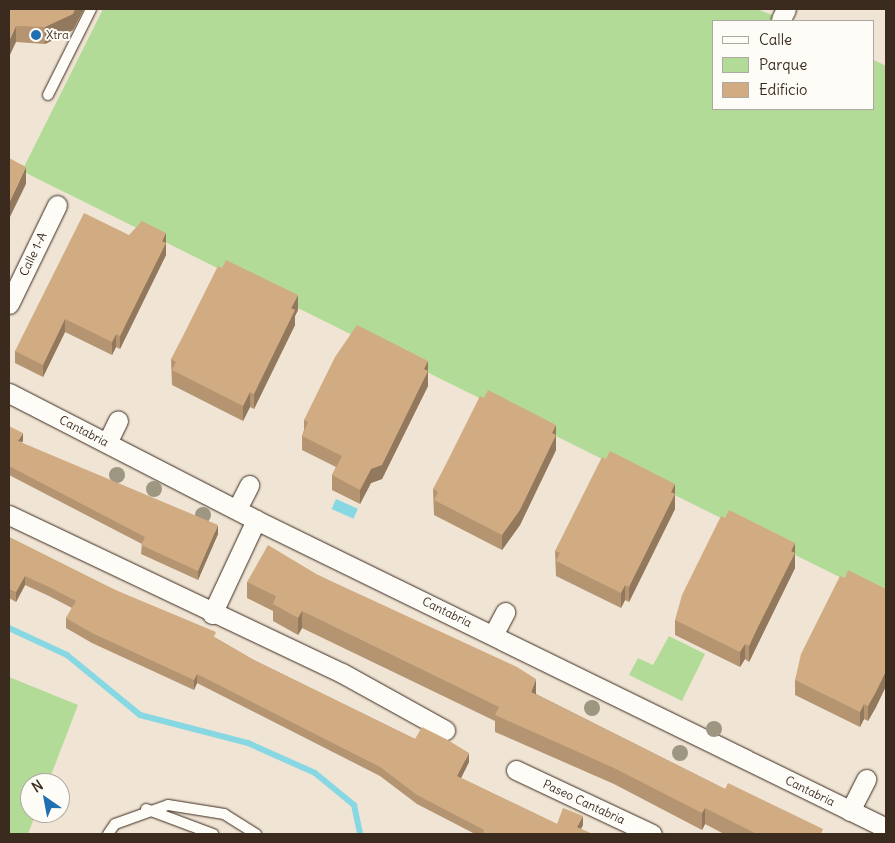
<!DOCTYPE html>
<html>
<head>
<meta charset="utf-8">
<style>
	body { margin:0 }
	#map { position:relative; width:895px; height:843px; overflow:hidden; background:#f0e4d4; font-family:Delius,sans-serif }
	div>[style] { position:absolute }
	[style*='--x'] { left:calc(var(--x)*1px); top:calc(var(--y)*1px); width:calc(var(--w)*1px); rotate:calc(var(--a)*1deg) }
	.green>* { inset:0; background:#b3db98 }
	.water>* { inset:0; background:#88d8e4; transform-origin:0 0 }
	.stream>* { height:6px; margin:-3px; padding:0 3px; transform-origin:3px; border-radius:3px; background:#88d8e4 }
	.roads { filter:drop-shadow(0 0 1px #3b2a1e) drop-shadow(0 0 1px #3b2a1e) }
	.lane>* { height:10px; margin:-5px; padding:0 5px; transform-origin:5px; border-radius:5px; background:#fdfcf7 }
	.street>* { height:19px; margin:-9.5px; padding:0 9.5px; transform-origin:9.5px; border-radius:9.5px; background:#fdfcf7 }
	.trees>* { width:16px; height:16px; margin:-8px; border-radius:50%; background:#9d9680 }
	.wall>* { inset:0; background:#b49471 }
	.shaded-wall>* { inset:0; background:#92785c }
	.building>* { inset:0; background:#d1ac83 }
	.dots>* { width:14px; height:14px; translate:-50% -50%; box-sizing:border-box; border:2px solid #fdfcf7; border-radius:50% }
	span { translate:-50% -50%; white-space:nowrap; text-align:center; line-height:1.15; -webkit-text-stroke:4px #fdfcf7; paint-order:stroke }
	.poi-label { font-size:12px; color:#3b2a1e }
	.left { translate:0 -50%; text-align:left }
	.street-label { font-size:12px; color:#3b2a1e }
	.frame { position:absolute; inset:0; border:10px solid #3b2a1e; pointer-events:none }
	.legend { position:absolute; left:712px; top:20px; width:162px; height:90px; box-sizing:border-box; background:#fdfcf7; border:1px solid #afa8a0; margin:0; padding:6px 9px; list-style:none; font-size:15px; color:#3b2a1e }
	.legend li { display:flex; align-items:center; gap:10px; height:25px }
	.legend b { width:25px; border:1px solid #afa8a0 }
	.north { position:absolute; left:20px; top:773px; width:50px; height:50px; box-sizing:border-box; background:#fdfcf7; border:1px solid #afa8a0; border-radius:50%; rotate:327deg; font-size:14px; font-weight:700; line-height:20px; text-align:center; color:#3b2a1e }
	.north::after { content:''; display:block; margin:auto; width:18px; height:22px; background:#1f6fb2; clip-path:polygon(50% 0,100% 100%,50% 72%,0 100%) }
</style>
</head>
<body>
<div id="map">
	<div class="green">
		<i style="clip-path:polygon(103px 9px,757px 9px,787px 21px,714px 21px,714px 109px,874px 109px,874px 60px,886px 66px,886px 600px,22px 171px)"></i>
		<i style="clip-path:polygon(669px 636px,705px 654px,682px 701px,629px 675px,638px 658px,653px 665px)"></i>
		<i style="clip-path:polygon(9px 677px,78px 705px,48px 783px,30px 783px,30px 813px,36px 813px,28px 834px,9px 834px)"></i>
	</div>
	<div class="water">
		<i style="left:336px;top:499px;width:24px;height:11px;rotate:24deg"></i>
	</div>
	<div class="stream">
		<i style="--x:9;--y:628;--w:64;--a:25"></i>
		<i style="--x:67;--y:655;--w:94;--a:39.4"></i>
		<i style="--x:140;--y:715;--w:112;--a:14.5"></i>
		<i style="--x:248;--y:743;--w:73;--a:24.1"></i>
		<i style="--x:315;--y:773;--w:50;--a:39.4"></i>
		<i style="--x:354;--y:805;--w:30;--a:78"></i>
	</div>
	<div class="roads">
		<div class="lane">
			<i style="--x:48;--y:95;--w:96;--a:-63.4"></i>
			<i style="--x:146;--y:809;--w:72;--a:20.5"></i>
			<i style="--x:108;--y:834;--w:12;--a:-55"></i>
			<i style="--x:115;--y:824;--w:56;--a:-19.7"></i>
			<i style="--x:168;--y:805;--w:57;--a:9.1"></i>
			<i style="--x:224;--y:814;--w:38;--a:32"></i>
		</div>
		<div class="street">
			<i style="--x:781;--y:19;--w:11;--a:-63"></i>
			<i style="--x:9;--y:304;--w:110;--a:-64.1"></i>
			<i style="--x:9;--y:393;--w:278;--a:27.2"></i>
			<i style="--x:256;--y:520;--w:701;--a:26.05"></i>
			<i style="--x:107;--y:443;--w:25;--a:-64"></i>
			<i style="--x:237;--y:509;--w:27;--a:-63"></i>
			<i style="--x:9;--y:515;--w:369;--a:25.4"></i>
			<i style="--x:342;--y:673;--w:118;--a:29"></i>
			<i style="--x:212;--y:614;--w:104;--a:-64.9"></i>
			<i style="--x:493;--y:635;--w:26;--a:-62"></i>
			<i style="--x:516;--y:770;--w:150;--a:25.2"></i>
			<i style="--x:850;--y:811;--w:36;--a:-63"></i>
		</div>
	</div>
	<div class="trees">
		<i style="left:117px;top:475px"></i>
		<i style="left:154px;top:489px"></i>
		<i style="left:203px;top:515px"></i>
		<i style="left:592px;top:708px"></i>
		<i style="left:714px;top:729px"></i>
		<i style="left:680px;top:753px"></i>
	</div>
	<div class="wall">
		<i style="clip-path:polygon(9px 9px,84px 9px,73px 30px,45px 44px,16px 42px)"></i>
		<i style="clip-path:polygon(166px 233px,166px 255px,120px 349px,116px 347px,112px 355px,65px 332px,43px 377px,15px 363px,15px 351px,129px 235px)"></i>
		<i style="clip-path:polygon(298px 310px,295px 316px,295px 325px,254px 409px,250px 407px,243px 421px,172px 385px,171px 359px)"></i>
		<i style="clip-path:polygon(428px 361px,428px 386px,382px 479px,371px 483px,360px 504px,332px 490px,332px 475px,336px 467px,302px 450px,302px 436px,304px 430px,304px 420px)"></i>
		<i style="clip-path:polygon(556px 425px,556px 450px,520px 525px,502px 550px,434px 515px,433px 489px)"></i>
		<i style="clip-path:polygon(9px 426px,22px 443px,218px 534px,198px 580px,141px 554px,142px 544px,9px 475px)"></i>
		<i style="clip-path:polygon(675px 484px,675px 509px,629px 602px,625px 600px,621px 608px,556px 576px,555px 551px)"></i>
		<i style="clip-path:polygon(9px 537px,113px 589px,216px 638px,252px 659px,415px 739px,469px 762px,461px 778px,557px 824px,583px 825px,581px 829px,592px 834px,475px 834px,417px 804px,380px 776px,197px 683px,194px 690px,92px 643px,66px 628px,66px 618px,72px 608px,49px 596px,25px 585px,16px 602px,9px 598px)"></i>
		<i style="clip-path:polygon(795px 543px,795px 568px,749px 662px,745px 659px,740px 667px,675px 635px,675px 620px)"></i>
		<i style="clip-path:polygon(318px 575px,536px 694px,725px 789px,823px 834px,724px 834px,705px 824px,702px 830px,614px 784px,495px 732px,495px 721px,302px 628px,298px 635px,273px 621px,273px 611px,247px 598px,247px 582px)"></i>
		<i style="clip-path:polygon(845px 578px,886px 589px,886px 686px,876px 707px,868px 721px,864px 719px,860px 727px,795px 695px,795px 680px)"></i>
	</div>
	<div class="shaded-wall">
		<i style="clip-path:polygon(75px 9px,84px 9px,73px 30px,45px 44px,45px 27px)"></i>
		<i style="clip-path:polygon(16px 26px,16px 42px,9px 57px,9px 41px)"></i>
		<i style="clip-path:polygon(26px 167px,26px 184px,9px 219px,9px 203px)"></i>
		<i style="clip-path:polygon(166px 233px,166px 255px,120px 349px,120px 336px)"></i>
		<i style="clip-path:polygon(298px 295px,298px 310px,295px 316px,295px 325px,254px 409px,254px 394px,291px 308px)"></i>
		<i style="clip-path:polygon(65px 319px,65px 332px,43px 377px,43px 365px)"></i>
		<i style="clip-path:polygon(116px 334px,116px 347px,112px 355px,112px 342px)"></i>
		<i style="clip-path:polygon(428px 361px,428px 386px,382px 479px,371px 483px,360px 504px,360px 490px)"></i>
		<i style="clip-path:polygon(250px 392px,250px 407px,243px 421px,243px 406px)"></i>
		<i style="clip-path:polygon(556px 425px,556px 450px,520px 525px,502px 550px,502px 535px)"></i>
		<i style="clip-path:polygon(23px 433px,23px 442px,18px 441px)"></i>
		<i style="clip-path:polygon(675px 484px,675px 509px,629px 602px,629px 587px,671px 492px)"></i>
		<i style="clip-path:polygon(218px 525px,218px 534px,198px 580px,198px 571px)"></i>
		<i style="clip-path:polygon(795px 543px,795px 568px,749px 662px,749px 646px)"></i>
		<i style="clip-path:polygon(25px 576px,25px 585px,16px 602px,16px 592px)"></i>
		<i style="clip-path:polygon(625px 585px,625px 600px,621px 608px,621px 593px)"></i>
		<i style="clip-path:polygon(302px 611px,302px 628px,298px 635px,298px 618px)"></i>
		<i style="clip-path:polygon(745px 644px,745px 659px,740px 667px,740px 652px)"></i>
		<i style="clip-path:polygon(886px 671px,886px 686px,876px 707px,868px 721px,868px 706px)"></i>
		<i style="clip-path:polygon(197px 674px,197px 683px,194px 690px,194px 680px)"></i>
		<i style="clip-path:polygon(536px 679px,536px 695px,531px 692px)"></i>
		<i style="clip-path:polygon(864px 704px,864px 719px,860px 727px,860px 712px)"></i>
		<i style="clip-path:polygon(469px 753px,469px 762px,457px 786px,457px 776px)"></i>
		<i style="clip-path:polygon(705px 808px,705px 824px,702px 830px,702px 813px)"></i>
		<i style="clip-path:polygon(583px 816px,583px 825px,578px 834px,577px 827px)"></i>
	</div>
	<div class="building">
		<i style="clip-path:polygon(9px 9px,75px 9px,73px 14px,45px 27px,16px 26px,9px 41px)"></i>
		<i style="clip-path:polygon(9px 158px,26px 167px,9px 203px)"></i>
		<i style="clip-path:polygon(84px 213px,129px 235px,142px 221px,166px 233px,162px 241px,166px 243px,120px 336px,116px 334px,112px 342px,65px 319px,43px 365px,15px 351px)"></i>
		<i style="clip-path:polygon(226px 260px,298px 295px,291px 308px,295px 310px,254px 394px,250px 392px,243px 406px,172px 370px,176px 362px,171px 359px,184px 334px,218px 266px,222px 268px)"></i>
		<i style="clip-path:polygon(357px 325px,428px 361px,424px 369px,428px 371px,382px 465px,371px 469px,360px 490px,332px 475px,342px 456px,302px 436px,308px 422px,304px 420px,335px 357px)"></i>
		<i style="clip-path:polygon(488px 390px,556px 425px,552px 433px,556px 435px,520px 510px,502px 535px,434px 500px,438px 492px,433px 489px,446px 464px,480px 396px,484px 398px)"></i>
		<i style="clip-path:polygon(9px 426px,23px 433px,18px 441px,218px 525px,198px 571px,141px 545px,145px 537px,9px 466px)"></i>
		<i style="clip-path:polygon(610px 451px,675px 484px,671px 492px,675px 494px,629px 587px,625px 585px,621px 593px,556px 561px,560px 553px,555px 551px,602px 457px,606px 459px)"></i>
		<i style="clip-path:polygon(729px 510px,795px 543px,791px 551px,795px 553px,758px 627px,749px 646px,745px 644px,740px 652px,675px 620px,682px 595px,721px 516px,725px 518px)"></i>
		<i style="clip-path:polygon(9px 537px,113px 589px,216px 632px,214px 637px,252px 659px,415px 739px,422px 727px,446px 739px,469px 753px,457px 776px,557px 824px,563px 808px,583px 816px,577px 827px,592px 834px,483px 834px,484px 830px,417px 795px,380px 767px,197px 674px,194px 680px,92px 633px,66px 618px,76px 601px,49px 587px,25px 576px,16px 592px,9px 589px)"></i>
		<i style="clip-path:polygon(268px 545px,318px 575px,517px 667px,536px 679px,531px 692px,725px 789px,728px 783px,823px 829px,821px 834px,757px 834px,705px 808px,702px 813px,614px 768px,495px 715px,499px 707px,302px 611px,298px 618px,273px 604px,276px 596px,247px 582px)"></i>
		<i style="clip-path:polygon(848px 570px,886px 589px,886px 671px,876px 692px,868px 706px,864px 704px,860px 712px,795px 680px,801px 654px,840px 576px,845px 578px)"></i>
	</div>
	<div class="dots">
		<i style="left:36px;top:35px;background:#1f6fb2"></i>
	</div>
	<div class="poi-label">
		<span class="left" style="left:46px;top:35px">Xtra</span>
	</div>
	<div class="street-label">
		<span style="left:33px;top:254px;rotate:-64deg">Calle 1-A</span>
		<span style="left:84px;top:431px;rotate:27deg">Cantabria</span>
		<span style="left:447px;top:612px;rotate:26deg">Cantabria</span>
		<span style="left:810px;top:791px;rotate:26deg">Cantabria</span>
		<span style="left:584px;top:802px;rotate:25deg">Paseo Cantabria</span>
	</div>
	<div class="frame"></div>
	<ul class="legend">
	<li><b style="height:6px;background:#fdfcf7"></b>Calle</li>
	<li><b style="height:14px;background:#b3db98"></b>Parque</li>
	<li><b style="height:14px;background:#d1ac83"></b>Edificio</li>
	</ul>
	<div class="north">N</div>
</div>
</body>
</html>
